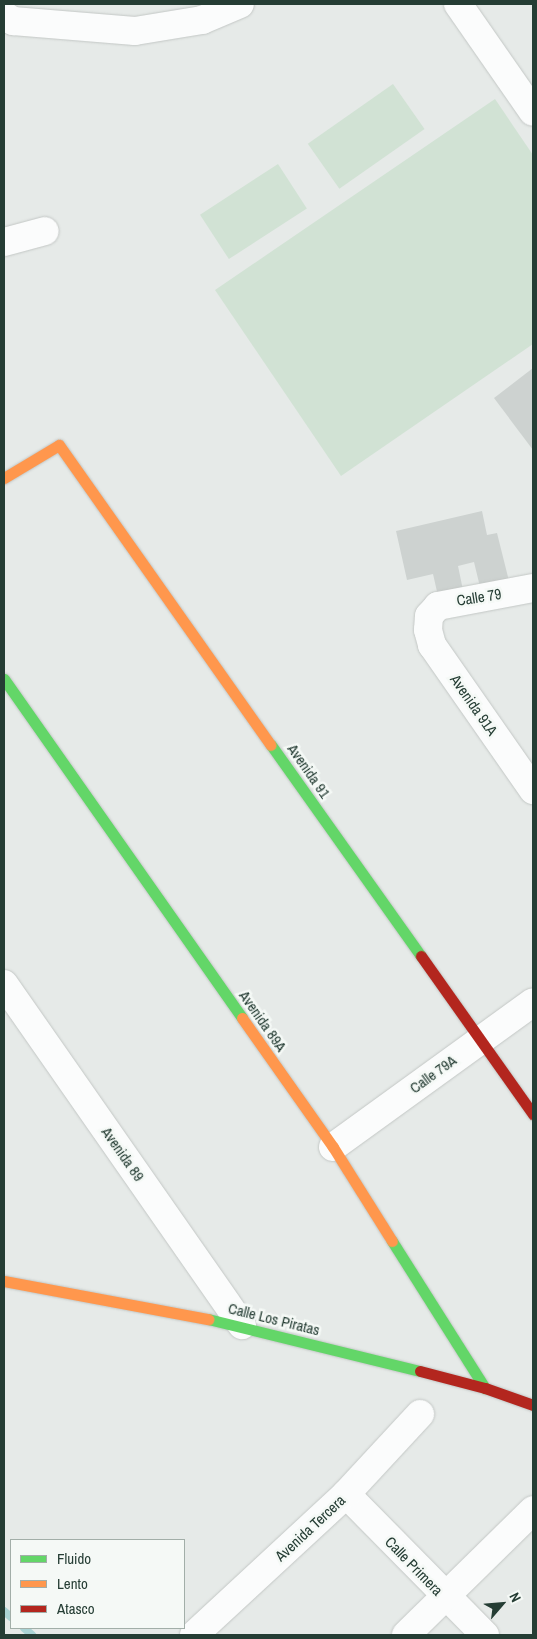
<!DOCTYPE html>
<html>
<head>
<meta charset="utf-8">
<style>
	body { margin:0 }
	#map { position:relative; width:537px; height:1639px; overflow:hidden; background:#e6eae8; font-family:"Archivo Narrow",sans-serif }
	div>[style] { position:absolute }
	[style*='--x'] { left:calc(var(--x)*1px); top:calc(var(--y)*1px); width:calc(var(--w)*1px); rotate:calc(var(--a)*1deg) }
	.green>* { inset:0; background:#d1e2d4; transform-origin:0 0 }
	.stream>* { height:8px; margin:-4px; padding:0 4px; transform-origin:4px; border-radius:4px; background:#aad3d4 }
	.building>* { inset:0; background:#cdd2d0 }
	.roads { filter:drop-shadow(0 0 1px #c3c7c5) drop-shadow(0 0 1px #c3c7c5) }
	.street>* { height:28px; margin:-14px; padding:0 14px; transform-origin:14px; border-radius:14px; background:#fbfcfc }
	.fast>* { height:11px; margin:-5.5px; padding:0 5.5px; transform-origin:5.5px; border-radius:5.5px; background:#63d668 }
	.slow>* { height:11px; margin:-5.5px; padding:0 5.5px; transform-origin:5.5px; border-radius:5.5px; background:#ff974d }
	.jam>* { height:11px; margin:-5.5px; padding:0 5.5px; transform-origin:5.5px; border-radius:5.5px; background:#b3261e }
	span { translate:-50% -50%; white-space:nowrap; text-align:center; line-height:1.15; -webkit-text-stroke:5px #f5f9f6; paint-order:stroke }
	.street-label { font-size:15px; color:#253d34 }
	.frame { position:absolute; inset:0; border:5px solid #253d34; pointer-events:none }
	.legend { position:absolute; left:10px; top:1539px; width:175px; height:90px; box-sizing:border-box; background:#f5f9f6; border:1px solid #a2aea8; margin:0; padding:6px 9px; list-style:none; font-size:15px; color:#253d34 }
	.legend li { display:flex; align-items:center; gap:10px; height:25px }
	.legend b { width:25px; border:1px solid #a2aea8 }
	.north { position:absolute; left:477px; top:1579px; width:50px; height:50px; -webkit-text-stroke:4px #f5f9f6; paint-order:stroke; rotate:63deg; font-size:14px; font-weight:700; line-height:20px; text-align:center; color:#253d34 }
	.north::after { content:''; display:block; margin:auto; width:18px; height:22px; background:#253d34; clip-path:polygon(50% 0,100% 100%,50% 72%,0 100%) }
</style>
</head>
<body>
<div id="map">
	<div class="green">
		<i style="left:393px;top:84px;width:55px;height:104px;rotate:55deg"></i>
		<i style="clip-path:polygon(495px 99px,533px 155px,533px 344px,341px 476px,215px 290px)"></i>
		<i style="left:278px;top:164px;width:53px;height:93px;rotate:57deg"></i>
	</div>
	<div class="stream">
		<i style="--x:4;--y:1611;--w:9;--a:41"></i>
		<i style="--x:24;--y:1628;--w:11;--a:41"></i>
	</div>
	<div class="building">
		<i style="clip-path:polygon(533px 368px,533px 450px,494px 398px)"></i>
		<i style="clip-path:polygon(482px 511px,487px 535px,497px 533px,509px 581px,480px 587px,474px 562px,458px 566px,463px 590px,438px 596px,433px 574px,407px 580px,396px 531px)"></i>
	</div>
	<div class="roads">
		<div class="street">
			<i style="--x:458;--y:4;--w:131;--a:55.2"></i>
			<i style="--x:4;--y:15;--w:11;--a:34"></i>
			<i style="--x:13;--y:21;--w:122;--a:4.7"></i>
			<i style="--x:135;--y:31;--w:68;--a:-9.3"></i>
			<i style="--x:202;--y:20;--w:41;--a:-22.8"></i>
			<i style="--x:4;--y:242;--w:42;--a:-15"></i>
			<i style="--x:533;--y:588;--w:97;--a:169.3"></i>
			<i style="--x:438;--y:606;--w:13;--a:132"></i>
			<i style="--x:429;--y:616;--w:14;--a:94"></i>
			<i style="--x:428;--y:630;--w:16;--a:75"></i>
			<i style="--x:432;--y:645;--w:177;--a:55.1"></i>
			<i style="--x:4;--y:984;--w:416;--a:55.1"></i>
			<i style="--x:333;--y:1147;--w:247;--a:-35.9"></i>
			<i style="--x:346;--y:1494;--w:198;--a:45.4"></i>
			<i style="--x:194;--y:1635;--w:207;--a:-42.8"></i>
			<i style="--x:346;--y:1494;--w:109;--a:-47.2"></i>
			<i style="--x:406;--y:1635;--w:178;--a:-44.5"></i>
		</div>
		<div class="fast">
			<i style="--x:4;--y:679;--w:414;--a:54.9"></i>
			<i style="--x:271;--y:745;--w:259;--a:54.6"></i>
			<i style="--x:392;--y:1241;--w:174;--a:57.7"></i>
			<i style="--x:208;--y:1319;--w:218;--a:13.8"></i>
		</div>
		<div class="slow">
			<i style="--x:4;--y:478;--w:64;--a:-31"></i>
			<i style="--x:59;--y:445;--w:367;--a:54.8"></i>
			<i style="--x:242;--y:1018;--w:158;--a:54.8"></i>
			<i style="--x:333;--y:1147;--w:111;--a:57.9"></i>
			<i style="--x:4;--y:1281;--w:208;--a:10.6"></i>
		</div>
		<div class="jam">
			<i style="--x:421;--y:956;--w:194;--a:54.7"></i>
			<i style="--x:420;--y:1371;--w:67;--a:14.7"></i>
			<i style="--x:485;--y:1388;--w:51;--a:19.5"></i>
		</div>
	</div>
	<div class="street-label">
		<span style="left:479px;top:597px;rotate:-9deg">Calle 79</span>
		<span style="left:474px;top:705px;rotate:55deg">Avenida 91A</span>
		<span style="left:309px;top:771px;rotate:55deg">Avenida 91</span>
		<span style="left:263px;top:1021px;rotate:55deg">Avenida 89A</span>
		<span style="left:433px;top:1074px;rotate:-36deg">Calle 79A</span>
		<span style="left:123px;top:1154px;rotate:55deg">Avenida 89</span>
		<span style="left:274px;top:1319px;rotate:14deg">Calle Los Piratas</span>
		<span style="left:310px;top:1528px;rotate:-43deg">Avenida Tercera</span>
		<span style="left:414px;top:1566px;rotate:46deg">Calle Primera</span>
	</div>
	<div class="frame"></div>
	<ul class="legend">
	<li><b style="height:6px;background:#63d668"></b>Fluido</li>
	<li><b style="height:6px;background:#ff974d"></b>Lento</li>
	<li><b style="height:6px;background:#b3261e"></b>Atasco</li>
	</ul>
	<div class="north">N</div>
</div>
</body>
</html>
